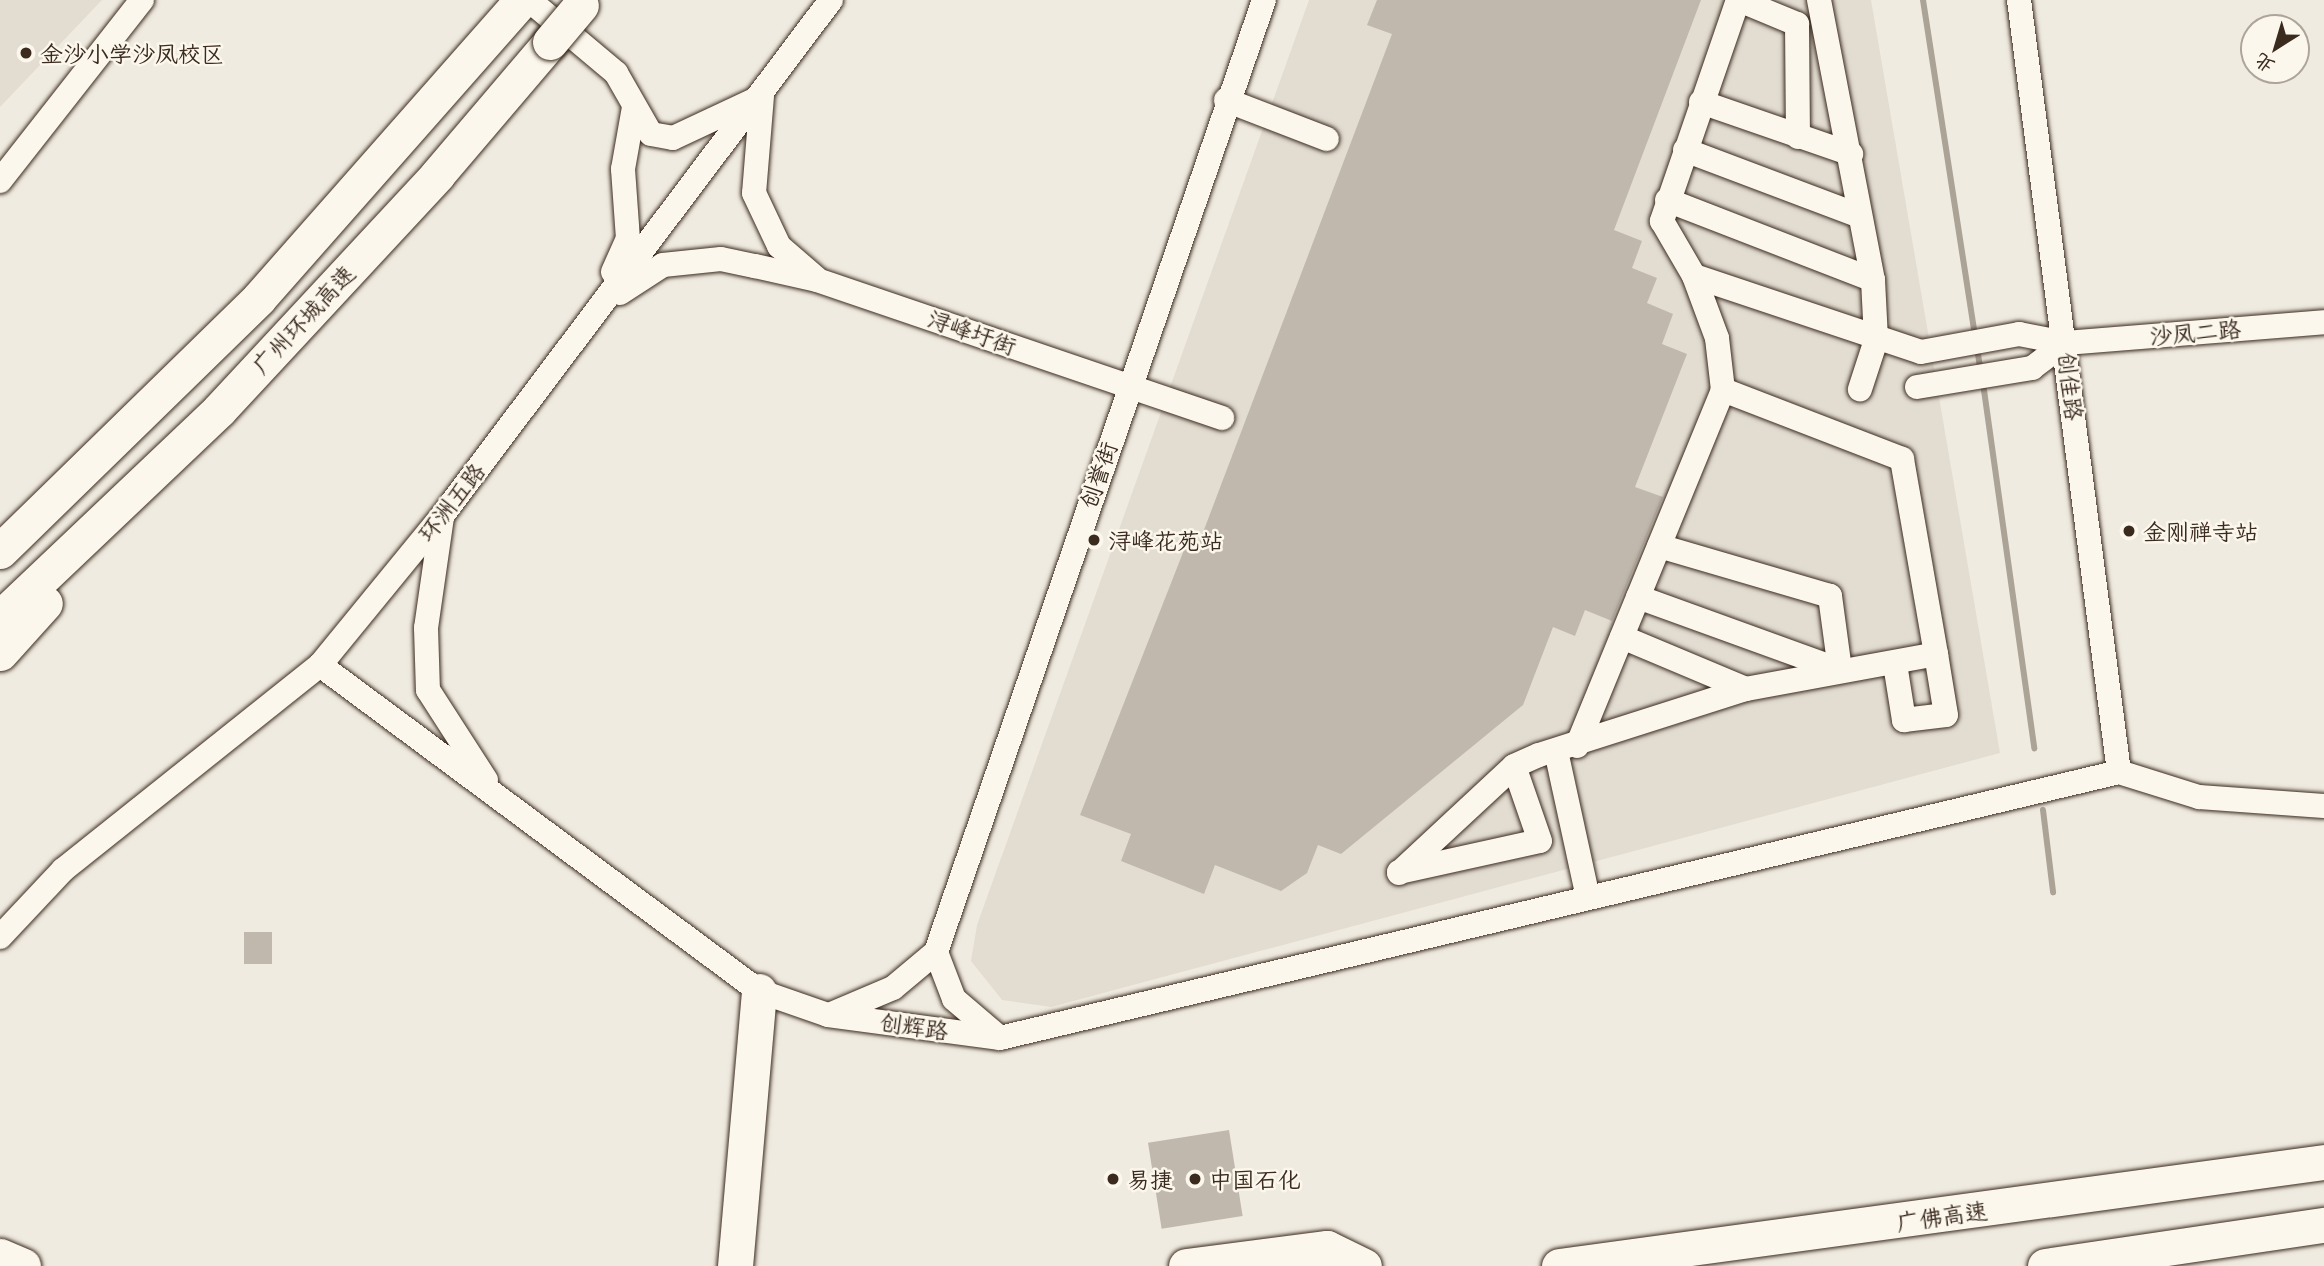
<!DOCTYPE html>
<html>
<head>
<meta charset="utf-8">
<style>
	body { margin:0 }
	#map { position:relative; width:2324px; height:1266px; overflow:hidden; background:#f0ebe0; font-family:"Playpen Sans","LXGW WenKai TC",sans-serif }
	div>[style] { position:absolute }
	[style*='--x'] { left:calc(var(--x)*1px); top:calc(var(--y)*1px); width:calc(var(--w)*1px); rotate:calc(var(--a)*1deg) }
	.built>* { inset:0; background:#e2dcd1 }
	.stream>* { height:6px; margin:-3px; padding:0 3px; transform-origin:3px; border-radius:3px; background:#aca397 }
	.building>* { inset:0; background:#c0b8ad; transform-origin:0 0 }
	.roads { filter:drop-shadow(0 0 2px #3b2a1e) drop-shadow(0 0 2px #3b2a1e) }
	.minor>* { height:24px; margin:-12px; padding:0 12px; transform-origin:12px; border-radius:12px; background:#fbf7ec }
	.highway>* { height:35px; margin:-17.5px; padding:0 17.5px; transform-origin:17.5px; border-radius:17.5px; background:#fbf7ec }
	.bridges { filter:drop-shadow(0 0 2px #3b2a1e) drop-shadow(0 0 2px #3b2a1e) }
	.highway-bridge>* { height:35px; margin:-17.5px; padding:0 17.5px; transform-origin:17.5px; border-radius:17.5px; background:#fbf7ec }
	.dots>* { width:19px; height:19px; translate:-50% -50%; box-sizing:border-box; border:4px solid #fbf7ec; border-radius:50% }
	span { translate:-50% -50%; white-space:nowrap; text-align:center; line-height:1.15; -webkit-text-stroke:5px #fbf7ec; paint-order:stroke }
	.poi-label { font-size:23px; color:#3b2a1e }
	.left { translate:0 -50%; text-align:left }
	.street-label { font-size:23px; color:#3b2a1e }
	.north { position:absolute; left:2240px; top:14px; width:70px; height:70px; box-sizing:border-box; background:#fbf7ec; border:2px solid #aea59a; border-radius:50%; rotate:217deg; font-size:19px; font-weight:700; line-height:28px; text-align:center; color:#3b2a1e }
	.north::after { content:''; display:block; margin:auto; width:24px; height:32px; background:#3b2a1e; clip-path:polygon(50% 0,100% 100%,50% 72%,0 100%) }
</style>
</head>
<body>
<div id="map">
	<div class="built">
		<i style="clip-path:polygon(0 0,102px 0,0 107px)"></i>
		<i style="clip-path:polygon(1309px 0,1871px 0,2000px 753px,1051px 1007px,1002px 1000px,971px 961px,977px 925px)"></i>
	</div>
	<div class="stream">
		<i style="--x:1923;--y:0;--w:341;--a:81.2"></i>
		<i style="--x:1977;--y:348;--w:24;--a:81"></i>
		<i style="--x:1983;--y:383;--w:369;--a:82"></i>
		<i style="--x:2043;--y:810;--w:83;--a:83"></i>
	</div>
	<div class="building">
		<i style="clip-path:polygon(1377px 0,1701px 0,1614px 230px,1642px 241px,1632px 268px,1657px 278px,1647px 303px,1673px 314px,1662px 344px,1687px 354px,1635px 487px,1663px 497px,1612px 621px,1585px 610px,1575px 636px,1553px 627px,1523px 705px,1341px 854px,1318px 845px,1307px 873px,1281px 891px,1215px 865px,1204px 894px,1121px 861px,1131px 834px,1080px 815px,1184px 550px,1199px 543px,1392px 34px,1367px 25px)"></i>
		<i style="left:244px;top:932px;width:28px;height:32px"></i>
		<i style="left:1229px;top:1130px;width:87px;height:82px;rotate:81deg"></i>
	</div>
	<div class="roads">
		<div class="minor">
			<i style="--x:529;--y:0;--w:114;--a:40"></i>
			<i style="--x:616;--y:73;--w:70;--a:60.2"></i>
			<i style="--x:651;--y:134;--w:22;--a:10"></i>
			<i style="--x:673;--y:138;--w:89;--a:-25.1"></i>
			<i style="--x:1738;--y:0;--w:234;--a:109"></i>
			<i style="--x:1662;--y:221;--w:64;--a:59.8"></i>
			<i style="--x:1694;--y:276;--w:239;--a:18.5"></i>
			<i style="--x:1921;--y:352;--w:100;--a:-10.4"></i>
			<i style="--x:2019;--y:334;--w:47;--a:11.1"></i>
			<i style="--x:2065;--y:343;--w:260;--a:-4.6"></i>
			<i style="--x:1739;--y:0;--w:63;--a:22.5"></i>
			<i style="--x:1797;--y:24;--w:113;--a:89.5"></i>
			<i style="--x:1819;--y:0;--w:285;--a:79.1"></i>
			<i style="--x:1873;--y:280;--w:60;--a:87.1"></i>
			<i style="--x:1876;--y:340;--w:52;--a:108.1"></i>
			<i style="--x:2019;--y:0;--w:778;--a:82.62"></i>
			<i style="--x:762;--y:96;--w:97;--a:94.7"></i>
			<i style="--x:754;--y:193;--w:59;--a:64.7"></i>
			<i style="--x:779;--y:246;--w:49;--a:40.9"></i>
			<i style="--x:1226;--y:100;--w:108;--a:21.1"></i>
			<i style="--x:1701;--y:102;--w:159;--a:19.1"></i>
			<i style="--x:1685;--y:150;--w:187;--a:20.7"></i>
			<i style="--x:0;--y:181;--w:230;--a:-51.9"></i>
			<i style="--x:1667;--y:200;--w:221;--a:21.2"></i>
			<i style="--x:613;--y:272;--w:36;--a:-66"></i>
			<i style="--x:628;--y:239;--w:70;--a:-94.1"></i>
			<i style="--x:623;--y:169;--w:63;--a:-79.9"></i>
			<i style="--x:620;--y:293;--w:51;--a:-33.1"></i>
			<i style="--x:663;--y:265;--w:58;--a:-5.9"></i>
			<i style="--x:721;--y:259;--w:35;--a:12"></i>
			<i style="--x:755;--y:266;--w:64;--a:12.7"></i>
			<i style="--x:817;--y:280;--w:428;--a:18.8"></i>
			<i style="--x:1917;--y:387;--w:117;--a:-9.4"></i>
			<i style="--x:2032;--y:368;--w:41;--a:-37.1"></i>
			<i style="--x:442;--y:517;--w:112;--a:98.2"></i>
			<i style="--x:426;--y:628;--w:62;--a:88.2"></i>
			<i style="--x:428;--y:690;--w:107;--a:57.2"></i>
			<i style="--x:1638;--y:597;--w:215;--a:19.9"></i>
			<i style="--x:1840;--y:670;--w:75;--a:-97.7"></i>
			<i style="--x:1830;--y:596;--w:178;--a:-163.7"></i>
			<i style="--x:1622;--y:637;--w:134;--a:22.8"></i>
			<i style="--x:1895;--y:664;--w:57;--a:80.9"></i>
			<i style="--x:1904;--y:720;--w:42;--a:-6.8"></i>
			<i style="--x:1946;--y:715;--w:62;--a:-99.3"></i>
			<i style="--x:320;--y:665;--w:547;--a:36.6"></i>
			<i style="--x:759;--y:991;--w:73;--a:19.2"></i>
			<i style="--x:828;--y:1015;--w:174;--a:7.6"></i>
			<i style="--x:1000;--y:1038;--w:1150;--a:-13.37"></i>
			<i style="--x:2119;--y:772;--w:84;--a:17.4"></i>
			<i style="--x:2199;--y:797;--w:125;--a:4.1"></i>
			<i style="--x:1577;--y:746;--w:385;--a:-67.7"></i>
			<i style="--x:1723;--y:390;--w:52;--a:-96.6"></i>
			<i style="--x:1717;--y:338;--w:66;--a:-110.4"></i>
			<i style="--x:1556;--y:751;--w:150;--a:77.7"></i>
			<i style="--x:1399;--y:872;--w:144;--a:-12.4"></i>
			<i style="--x:1540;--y:841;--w:79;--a:-109.1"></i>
			<i style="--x:1399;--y:873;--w:157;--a:-42.9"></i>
			<i style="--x:1514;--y:766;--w:27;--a:-24"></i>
			<i style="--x:1539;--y:755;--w:217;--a:-17.7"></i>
			<i style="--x:1746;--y:689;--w:193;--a:-10.4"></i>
			<i style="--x:1936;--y:654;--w:198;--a:-99.9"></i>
			<i style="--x:1902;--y:459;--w:192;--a:-158.9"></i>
			<i style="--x:0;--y:937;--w:92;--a:-46.8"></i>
			<i style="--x:63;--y:870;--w:329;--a:-38.6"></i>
			<i style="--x:320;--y:665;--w:193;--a:-50.7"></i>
			<i style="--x:442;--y:516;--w:646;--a:-52.99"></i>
			<i style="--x:936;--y:952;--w:50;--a:69"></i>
			<i style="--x:954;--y:999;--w:60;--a:40.3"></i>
			<i style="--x:829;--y:1015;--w:69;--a:-22.9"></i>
			<i style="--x:893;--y:988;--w:56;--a:-39.9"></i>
			<i style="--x:936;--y:952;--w:1007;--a:-70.99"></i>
		</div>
		<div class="highway">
			<i style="--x:0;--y:551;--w:362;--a:-44.3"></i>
			<i style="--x:259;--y:298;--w:397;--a:-48.6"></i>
			<i style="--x:0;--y:618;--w:302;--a:-43.5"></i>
			<i style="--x:219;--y:410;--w:321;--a:-47.1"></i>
			<i style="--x:437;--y:175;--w:175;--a:-49.6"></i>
			<i style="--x:0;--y:653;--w:67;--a:-48"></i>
			<i style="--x:0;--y:1256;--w:25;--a:23"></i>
			<i style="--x:735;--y:1266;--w:276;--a:-85"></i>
			<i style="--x:1186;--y:1266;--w:142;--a:-7.3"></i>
			<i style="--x:1327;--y:1248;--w:41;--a:25.9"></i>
			<i style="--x:1559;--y:1266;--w:772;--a:-7.74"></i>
			<i style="--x:2045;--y:1266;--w:282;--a:-8.4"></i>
		</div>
	</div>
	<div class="bridges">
		<div class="highway-bridge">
			<i style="--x:550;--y:42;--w:48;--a:-50"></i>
		</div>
	</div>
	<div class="dots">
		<i style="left:26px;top:53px;background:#3b2a1e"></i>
		<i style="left:2129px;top:531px;background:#3b2a1e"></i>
		<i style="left:1094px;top:540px;background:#3b2a1e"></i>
		<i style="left:1113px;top:1179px;background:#3b2a1e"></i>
		<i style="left:1195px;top:1179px;background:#3b2a1e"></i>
	</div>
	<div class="poi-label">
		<span class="left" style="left:40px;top:53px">金沙小学沙凤校区</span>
		<span class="left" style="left:2143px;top:531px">金刚禅寺站</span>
		<span class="left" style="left:1108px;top:540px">浔峰花苑站</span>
		<span class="left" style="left:1127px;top:1179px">易捷</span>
		<span class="left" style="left:1209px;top:1179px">中国石化</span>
	</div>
	<div class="street-label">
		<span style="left:303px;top:319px;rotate:-47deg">广州环城高速</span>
		<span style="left:972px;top:332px;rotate:19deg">浔峰圩街</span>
		<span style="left:2195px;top:332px;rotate:-5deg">沙凤二路</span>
		<span style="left:2071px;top:386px;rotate:83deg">创佳路</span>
		<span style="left:1098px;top:475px;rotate:-71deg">创誉街</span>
		<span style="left:451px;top:502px;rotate:-52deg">环洲五路</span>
		<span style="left:914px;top:1026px;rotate:8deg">创辉路</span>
		<span style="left:1942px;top:1216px;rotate:-8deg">广佛高速</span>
	</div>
	<div class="north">北</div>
</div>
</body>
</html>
